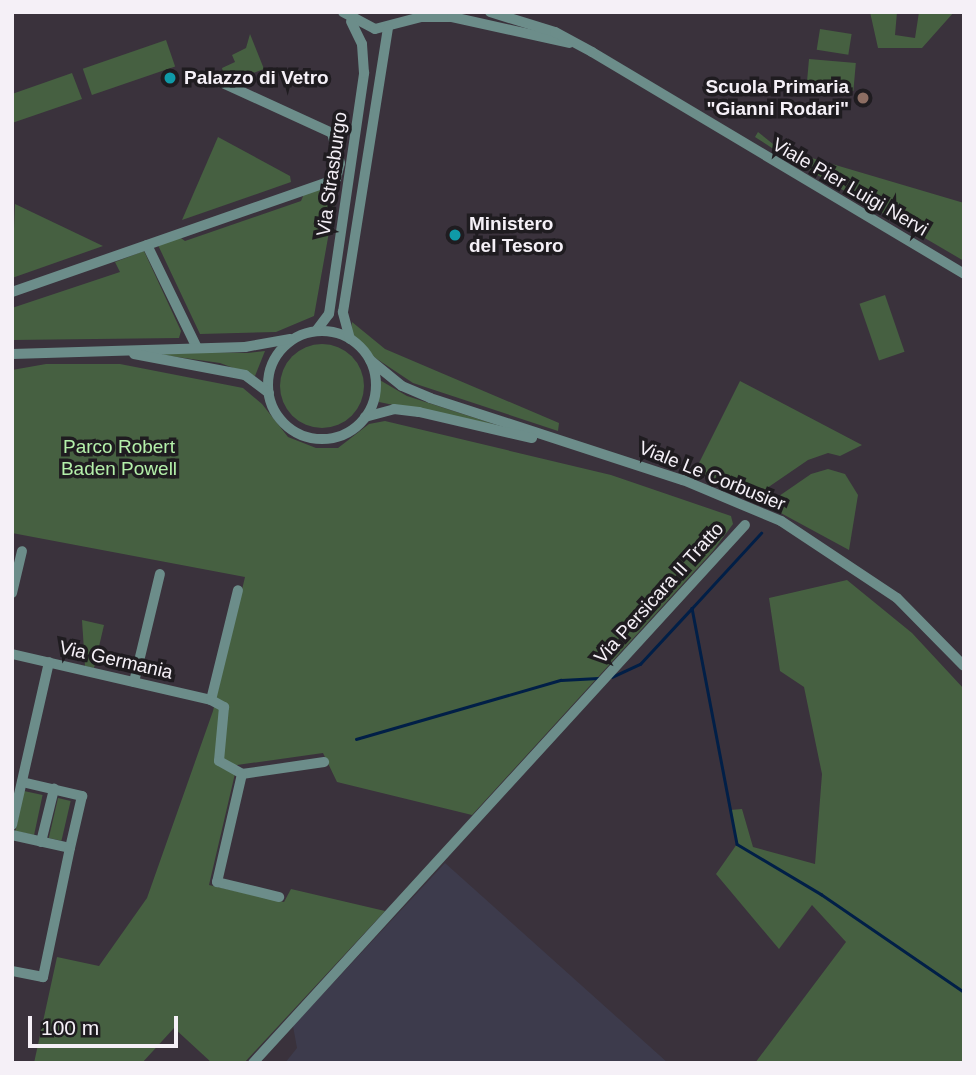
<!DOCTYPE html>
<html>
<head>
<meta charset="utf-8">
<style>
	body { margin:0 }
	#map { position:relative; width:976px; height:1075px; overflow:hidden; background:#3a323c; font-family:Arial,sans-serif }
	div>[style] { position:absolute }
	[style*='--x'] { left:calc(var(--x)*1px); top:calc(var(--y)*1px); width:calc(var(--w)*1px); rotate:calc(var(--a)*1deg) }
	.industrial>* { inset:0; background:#3d3b4c }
	.green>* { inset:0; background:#466041; transform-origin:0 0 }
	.round { border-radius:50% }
	.stream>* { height:2.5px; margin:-1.25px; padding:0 1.25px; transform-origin:1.25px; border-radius:1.25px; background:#011f47 }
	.minor>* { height:10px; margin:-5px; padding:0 5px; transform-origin:5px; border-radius:5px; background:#6c8d8a }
	.minor>.ring { margin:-5px; padding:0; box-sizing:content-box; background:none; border:10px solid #6c8d8a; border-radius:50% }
	.dots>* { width:19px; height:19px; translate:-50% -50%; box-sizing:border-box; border:4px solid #1f1c20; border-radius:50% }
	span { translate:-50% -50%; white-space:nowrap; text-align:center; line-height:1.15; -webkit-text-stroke:7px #1f1c20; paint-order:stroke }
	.poi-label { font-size:19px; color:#f5f0f7; font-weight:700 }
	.left { translate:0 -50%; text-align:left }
	.right { translate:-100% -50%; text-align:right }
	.street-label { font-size:19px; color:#f5f0f7 }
	.park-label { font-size:19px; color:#b4f0aa }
	.frame { position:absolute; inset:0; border:14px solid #f5f0f7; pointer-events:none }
	.scale { position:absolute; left:28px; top:1016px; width:150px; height:32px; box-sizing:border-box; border:4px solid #f5f0f7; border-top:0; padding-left:9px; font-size:21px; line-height:24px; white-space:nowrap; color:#f5f0f7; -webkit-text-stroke:5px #1f1c20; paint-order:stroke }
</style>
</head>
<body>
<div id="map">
	<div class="industrial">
		<i style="clip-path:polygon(445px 863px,668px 1063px,285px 1063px,297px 1048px,293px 1026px)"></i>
	</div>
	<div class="green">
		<i style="clip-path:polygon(870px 12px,897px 12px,895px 35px,915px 38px,919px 12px,954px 12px,922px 48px,878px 48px)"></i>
		<i style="left:820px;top:29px;width:32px;height:21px;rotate:9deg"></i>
		<i style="clip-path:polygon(250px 34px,264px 69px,245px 76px,244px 88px,225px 80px,222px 68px,235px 62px,232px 55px,246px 48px)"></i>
		<i style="left:166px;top:40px;width:28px;height:88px;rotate:71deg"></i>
		<i style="left:809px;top:59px;width:47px;height:28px;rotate:5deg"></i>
		<i style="clip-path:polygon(72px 73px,82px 99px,12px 123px,12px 94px)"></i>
		<i style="clip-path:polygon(758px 132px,778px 148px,964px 203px,964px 261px,778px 152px,755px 137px)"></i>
		<i style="clip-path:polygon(218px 137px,290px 176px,291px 182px,182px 220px)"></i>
		<i style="clip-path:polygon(338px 182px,314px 316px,276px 332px,200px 334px,157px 243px,178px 236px,185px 241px,301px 201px,304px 194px)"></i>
		<i style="clip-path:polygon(15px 204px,103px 246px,12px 278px)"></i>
		<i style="clip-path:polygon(144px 251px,181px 331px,179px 338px,12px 340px,12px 308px,120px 272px,115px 262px)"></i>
		<i style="left:885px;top:295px;width:60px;height:27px;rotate:71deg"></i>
		<i style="clip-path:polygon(352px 322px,385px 349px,559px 423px,558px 431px,413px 383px,368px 353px,351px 332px)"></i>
		<i class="round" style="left:280px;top:344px;width:84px;height:84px"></i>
		<i style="clip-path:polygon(163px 351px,248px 353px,265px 351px,255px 376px,220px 363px,163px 355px)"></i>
		<i style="clip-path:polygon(46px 364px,120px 364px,243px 388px,262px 404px,288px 437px,316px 448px,338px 448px,369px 424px,385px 421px,611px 475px,731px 516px,733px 524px,713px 551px,472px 815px,337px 782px,323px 753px,237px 765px,209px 885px,284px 902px,291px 889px,385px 911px,244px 1063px,212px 1063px,174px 1028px,142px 1063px,34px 1063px,57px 957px,99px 966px,147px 898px,213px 711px,245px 577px,12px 533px,12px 370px)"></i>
		<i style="clip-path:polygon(378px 379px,407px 396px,509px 429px,379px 402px)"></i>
		<i style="clip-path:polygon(740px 381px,862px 445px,840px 456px,828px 453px,808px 460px,757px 495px,695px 471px)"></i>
		<i style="clip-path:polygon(828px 469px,845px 474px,858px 495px,849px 550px,766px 505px,811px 474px)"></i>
		<i style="clip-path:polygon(847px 580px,912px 633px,964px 689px,964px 1063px,755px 1063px,846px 942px,812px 905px,779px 949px,716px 874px,737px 844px,730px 810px,742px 809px,753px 847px,815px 864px,822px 774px,804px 687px,780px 671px,769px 598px)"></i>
		<i style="clip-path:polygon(82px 620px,104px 625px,94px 668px,85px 666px)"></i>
		<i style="left:24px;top:791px;width:19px;height:41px;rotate:12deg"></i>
		<i style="left:58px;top:798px;width:13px;height:41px;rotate:13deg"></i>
	</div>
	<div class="stream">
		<i style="--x:692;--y:608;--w:102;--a:-47.4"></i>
		<i style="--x:612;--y:677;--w:31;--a:-25"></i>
		<i style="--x:640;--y:664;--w:76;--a:-47.1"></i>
		<i style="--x:692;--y:608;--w:240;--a:79.2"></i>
		<i style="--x:737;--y:844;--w:98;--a:30.8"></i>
		<i style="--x:821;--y:894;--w:173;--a:34.4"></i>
		<i style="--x:356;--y:739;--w:213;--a:-16.1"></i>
		<i style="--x:561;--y:680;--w:37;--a:-3"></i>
	</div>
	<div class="minor">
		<i style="--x:343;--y:12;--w:36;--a:28"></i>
		<i style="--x:375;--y:29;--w:48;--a:-14.6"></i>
		<i style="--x:421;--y:17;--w:31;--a:0"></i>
		<i style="--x:452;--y:17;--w:120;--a:12.5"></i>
		<i style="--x:490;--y:12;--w:68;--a:17.1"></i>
		<i style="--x:555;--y:32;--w:42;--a:28.4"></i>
		<i style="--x:592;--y:52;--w:433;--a:30.8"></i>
		<i style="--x:147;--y:245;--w:114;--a:64.1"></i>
		<i style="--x:12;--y:292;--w:343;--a:-19.2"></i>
		<i style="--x:336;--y:179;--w:16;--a:-76"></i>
		<i style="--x:340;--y:163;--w:31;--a:-105"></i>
		<i style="--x:332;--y:133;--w:118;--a:-155.4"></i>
		<i style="--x:316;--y:331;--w:21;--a:-53"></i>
		<i style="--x:329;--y:314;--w:244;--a:-81.7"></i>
		<i style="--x:364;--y:73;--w:29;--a:-94"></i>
		<i style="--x:362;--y:44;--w:25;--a:-116"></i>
		<i class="ring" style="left:268px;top:331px;width:98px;height:98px"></i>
		<i style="--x:350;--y:339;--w:28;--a:-105"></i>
		<i style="--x:343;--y:312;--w:288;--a:-81"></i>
		<i style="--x:12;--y:354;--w:233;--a:-1.7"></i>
		<i style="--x:245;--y:347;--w:46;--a:-10.1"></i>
		<i style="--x:134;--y:354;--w:113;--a:10.7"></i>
		<i style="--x:245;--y:375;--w:30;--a:37"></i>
		<i style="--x:370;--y:360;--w:41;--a:39.1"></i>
		<i style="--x:402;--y:386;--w:30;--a:23"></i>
		<i style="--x:430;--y:398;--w:266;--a:18"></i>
		<i style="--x:683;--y:480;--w:106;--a:22.7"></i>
		<i style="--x:781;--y:521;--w:139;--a:33.6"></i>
		<i style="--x:897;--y:598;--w:95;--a:45.4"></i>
		<i style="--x:365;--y:417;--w:30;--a:-15"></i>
		<i style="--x:394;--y:409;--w:25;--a:7"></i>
		<i style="--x:419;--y:412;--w:116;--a:13"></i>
		<i style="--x:12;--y:593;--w:43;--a:-76.6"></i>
		<i style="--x:12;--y:654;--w:204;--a:13"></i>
		<i style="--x:211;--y:700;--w:113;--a:-76.2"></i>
		<i style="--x:134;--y:682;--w:111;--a:-76.5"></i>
		<i style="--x:211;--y:700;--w:15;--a:28"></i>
		<i style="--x:224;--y:707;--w:54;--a:95.3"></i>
		<i style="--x:219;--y:761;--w:26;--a:29"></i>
		<i style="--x:242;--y:774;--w:83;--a:-8.3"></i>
		<i style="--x:242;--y:774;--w:111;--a:103"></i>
		<i style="--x:217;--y:882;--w:64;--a:13.6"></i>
		<i style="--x:22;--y:782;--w:62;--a:13.1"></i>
		<i style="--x:82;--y:796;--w:53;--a:103"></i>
		<i style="--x:12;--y:825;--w:167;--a:-77.2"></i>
		<i style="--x:12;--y:835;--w:59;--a:12.6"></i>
		<i style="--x:70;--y:848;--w:132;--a:101.8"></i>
		<i style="--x:43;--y:977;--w:32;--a:-169"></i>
		<i style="--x:41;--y:842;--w:55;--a:-76.2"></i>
		<i style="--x:253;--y:1063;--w:729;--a:-47.56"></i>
	</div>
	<div class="dots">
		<i style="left:170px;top:78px;background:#0f9aa8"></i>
		<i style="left:863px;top:98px;background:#8d6e63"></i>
		<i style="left:455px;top:235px;background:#0f9aa8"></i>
	</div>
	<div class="poi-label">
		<span class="left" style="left:184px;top:78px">Palazzo di Vetro</span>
		<span class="right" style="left:849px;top:98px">Scuola Primaria<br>"Gianni Rodari"</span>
		<span class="left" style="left:469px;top:235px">Ministero<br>del Tesoro</span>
	</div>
	<div class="street-label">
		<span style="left:332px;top:174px;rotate:-82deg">Via Strasburgo</span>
		<span style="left:850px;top:187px;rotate:30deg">Viale Pier Luigi Nervi</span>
		<span style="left:712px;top:476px;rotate:22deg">Viale Le Corbusier</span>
		<span style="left:659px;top:593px;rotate:-48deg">Via Persicara II Tratto</span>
		<span style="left:116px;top:660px;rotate:13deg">Via Germania</span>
	</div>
	<div class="park-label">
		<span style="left:119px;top:458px">Parco Robert<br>Baden Powell</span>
	</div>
	<div class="frame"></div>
	<div class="scale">100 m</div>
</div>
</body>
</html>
